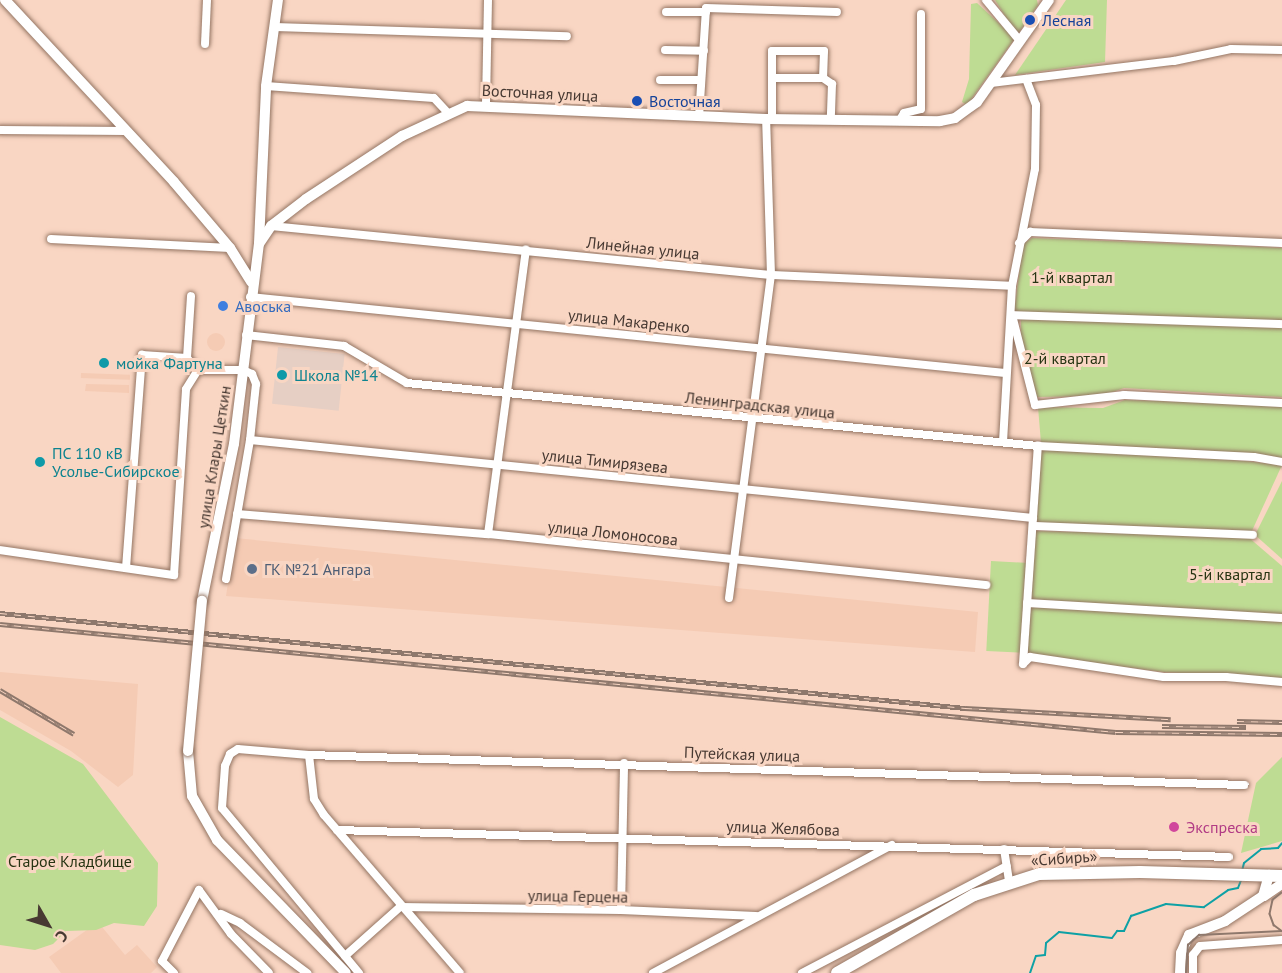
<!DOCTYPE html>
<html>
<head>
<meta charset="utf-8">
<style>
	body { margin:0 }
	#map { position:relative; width:1282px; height:973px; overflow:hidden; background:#f9d6c3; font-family:"PT Sans",sans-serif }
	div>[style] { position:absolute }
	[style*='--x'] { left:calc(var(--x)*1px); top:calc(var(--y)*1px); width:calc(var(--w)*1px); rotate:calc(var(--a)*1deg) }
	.built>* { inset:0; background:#f5cbb4; transform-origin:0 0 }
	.round { border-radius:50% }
	.education>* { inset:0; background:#e6cfc4; transform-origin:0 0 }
	.green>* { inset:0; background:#bedc93; transform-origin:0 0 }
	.stream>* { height:2px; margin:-1px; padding:0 1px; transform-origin:1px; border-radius:1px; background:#0ea1a5 }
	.roads { filter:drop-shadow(0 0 2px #947563) drop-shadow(0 0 2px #947563) }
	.street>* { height:8px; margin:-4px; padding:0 4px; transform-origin:4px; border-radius:4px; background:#fff }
	.secondary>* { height:10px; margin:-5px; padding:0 5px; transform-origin:5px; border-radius:5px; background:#fff }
	.primary>* { height:12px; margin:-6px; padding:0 6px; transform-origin:6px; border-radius:6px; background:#fff }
	.tram>* { height:1.5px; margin:-0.75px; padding:0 0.75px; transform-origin:0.75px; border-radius:0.75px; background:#8e786c }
	.rail>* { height:4.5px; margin-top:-2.25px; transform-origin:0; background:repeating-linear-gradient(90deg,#f9d6c3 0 7px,#8e786c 0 14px); box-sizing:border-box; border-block:2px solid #8e786c }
	.bridges { filter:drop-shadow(0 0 2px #947563) drop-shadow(0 0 2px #947563) }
	.secondary-bridge>* { height:10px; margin:-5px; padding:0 5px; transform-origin:5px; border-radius:5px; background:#fff }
	.dots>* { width:16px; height:16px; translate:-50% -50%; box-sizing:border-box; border:3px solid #f9d6c3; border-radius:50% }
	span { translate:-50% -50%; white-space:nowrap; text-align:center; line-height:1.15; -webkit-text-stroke:6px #f9d6c3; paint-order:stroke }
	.transit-label { font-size:16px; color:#164399 }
	.left { translate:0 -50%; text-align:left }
	.street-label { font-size:16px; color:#473932 }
	.park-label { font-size:16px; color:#273413 }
	.shop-label { font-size:16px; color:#366cbe }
	.culture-label { font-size:16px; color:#0d838f }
	.service-label { font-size:16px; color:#4e5e75 }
	.hotel-label { font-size:16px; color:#b23c85 }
	.north { position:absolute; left:18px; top:895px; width:60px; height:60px; -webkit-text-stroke:4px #f9d6c3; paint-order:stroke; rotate:129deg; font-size:16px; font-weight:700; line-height:24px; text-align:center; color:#473932 }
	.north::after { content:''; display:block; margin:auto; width:21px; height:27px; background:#473932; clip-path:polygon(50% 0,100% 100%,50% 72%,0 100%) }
</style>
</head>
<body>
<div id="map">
	<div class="built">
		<i class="round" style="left:207px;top:333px;width:18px;height:18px"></i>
		<i style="left:81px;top:373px;width:49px;height:5px;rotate:2deg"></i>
		<i style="clip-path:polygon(86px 384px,129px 385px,129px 393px,85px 391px)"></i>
		<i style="clip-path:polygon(235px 538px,978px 612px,975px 652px,226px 596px)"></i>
		<i style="clip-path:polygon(0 672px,138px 684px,133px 775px,118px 787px,71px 751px,0 710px)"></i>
		<i style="clip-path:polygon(98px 922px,125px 955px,137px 945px,157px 967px,151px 973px,61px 973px,49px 957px)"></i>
	</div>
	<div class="education">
		<i style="left:278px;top:347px;width:67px;height:57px;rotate:6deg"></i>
	</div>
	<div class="green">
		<i style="clip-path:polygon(995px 0,1037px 0,1038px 5px,1017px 35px)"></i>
		<i style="clip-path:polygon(1066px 0,1107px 0,1105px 62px,1015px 75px)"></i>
		<i style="clip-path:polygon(977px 3px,1015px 38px,967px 105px,962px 102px,969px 79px,971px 4px)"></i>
		<i style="clip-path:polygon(1032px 238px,1282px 248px,1282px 323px,1014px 313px,1023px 244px)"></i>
		<i style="clip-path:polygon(1021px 317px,1282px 326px,1282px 397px,1124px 388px,1101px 396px,1035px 397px,1021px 353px)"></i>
		<i style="clip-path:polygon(1125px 400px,1282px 405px,1282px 460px,1041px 443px,1038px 407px,1103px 408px)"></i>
		<i style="clip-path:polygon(1040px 448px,1245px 461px,1282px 465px,1251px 533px,1035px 524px)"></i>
		<i style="clip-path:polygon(1282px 481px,1282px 559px,1255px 535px)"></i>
		<i style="clip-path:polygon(1034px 531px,1247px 536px,1282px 566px,1282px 616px,1031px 601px)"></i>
		<i style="left:991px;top:561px;width:37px;height:90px;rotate:3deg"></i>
		<i style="clip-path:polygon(1029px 605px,1282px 620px,1282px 679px,1164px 672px,1026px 655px)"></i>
		<i style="clip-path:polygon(0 717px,83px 764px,158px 863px,157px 906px,144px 926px,114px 923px,96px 930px,66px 931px,53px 944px,35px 950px,0 945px)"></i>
		<i style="clip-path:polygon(1282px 757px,1282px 841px,1241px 853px,1256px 783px)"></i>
	</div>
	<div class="stream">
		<i style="--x:1242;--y:871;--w:8;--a:-76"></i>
		<i style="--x:1244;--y:863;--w:22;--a:-39"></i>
		<i style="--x:1261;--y:849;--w:17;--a:-3"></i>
		<i style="--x:1278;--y:848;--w:6;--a:-51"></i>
		<i style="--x:1030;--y:973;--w:18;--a:-71"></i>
		<i style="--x:1036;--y:956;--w:9;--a:-6"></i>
		<i style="--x:1045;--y:955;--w:12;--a:-85"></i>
		<i style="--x:1046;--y:943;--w:17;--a:-40"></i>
		<i style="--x:1059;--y:932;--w:53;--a:6.5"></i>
		<i style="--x:1112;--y:938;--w:9;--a:-54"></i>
		<i style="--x:1117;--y:931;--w:7;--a:0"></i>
		<i style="--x:1124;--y:931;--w:17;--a:-65"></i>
		<i style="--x:1131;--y:916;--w:37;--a:-19"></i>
		<i style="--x:1166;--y:904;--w:38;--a:5"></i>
		<i style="--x:1204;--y:907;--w:29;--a:-35"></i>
		<i style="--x:1228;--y:890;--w:10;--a:-11"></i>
		<i style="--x:1238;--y:888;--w:9;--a:-69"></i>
	</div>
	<div class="roads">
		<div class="street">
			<i style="--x:986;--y:0;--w:53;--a:50.3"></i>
			<i style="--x:666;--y:12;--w:40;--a:0"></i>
			<i style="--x:275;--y:27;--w:292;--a:1.8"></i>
			<i style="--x:205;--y:44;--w:44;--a:-87.4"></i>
			<i style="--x:665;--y:50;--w:39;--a:1"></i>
			<i style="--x:772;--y:78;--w:51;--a:0"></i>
			<i style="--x:823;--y:78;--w:11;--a:34"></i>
			<i style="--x:832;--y:84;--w:36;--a:92"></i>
			<i style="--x:660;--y:80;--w:41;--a:0"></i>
			<i style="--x:991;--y:83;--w:184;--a:-6.9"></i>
			<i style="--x:1174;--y:61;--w:58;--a:-11.9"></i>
			<i style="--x:1231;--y:49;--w:51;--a:1.1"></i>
			<i style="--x:266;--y:86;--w:168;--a:4.1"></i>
			<i style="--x:434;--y:98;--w:19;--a:47"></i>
			<i style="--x:486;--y:104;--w:104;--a:-88.9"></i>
			<i style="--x:699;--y:117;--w:109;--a:-86.3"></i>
			<i style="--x:706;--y:8;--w:131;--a:1.7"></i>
			<i style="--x:772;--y:119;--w:68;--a:-90"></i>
			<i style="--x:772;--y:51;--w:52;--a:0"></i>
			<i style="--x:824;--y:51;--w:27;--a:92"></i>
			<i style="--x:899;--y:121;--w:9;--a:-58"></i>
			<i style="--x:904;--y:113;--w:17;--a:-13"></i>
			<i style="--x:921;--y:109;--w:95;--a:-90"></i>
			<i style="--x:0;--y:130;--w:127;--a:0.5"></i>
			<i style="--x:271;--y:226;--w:502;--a:5.6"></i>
			<i style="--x:771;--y:275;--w:241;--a:2.6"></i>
			<i style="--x:51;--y:239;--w:179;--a:2.9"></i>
			<i style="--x:1019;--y:243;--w:16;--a:-45"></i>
			<i style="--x:1030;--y:232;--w:252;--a:2.5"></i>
			<i style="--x:250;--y:297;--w:759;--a:5.75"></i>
			<i style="--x:1282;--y:324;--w:270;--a:-178.1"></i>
			<i style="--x:1012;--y:315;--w:93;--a:75.7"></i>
			<i style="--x:1035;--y:405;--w:90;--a:-6.4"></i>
			<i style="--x:1124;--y:395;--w:158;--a:2.9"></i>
			<i style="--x:246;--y:335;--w:99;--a:6.4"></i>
			<i style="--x:344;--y:346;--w:73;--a:30.4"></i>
			<i style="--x:407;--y:383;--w:634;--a:5.7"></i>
			<i style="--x:1038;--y:446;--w:216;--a:2.9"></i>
			<i style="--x:1254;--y:457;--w:28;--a:10"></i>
			<i style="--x:198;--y:370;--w:45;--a:0"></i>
			<i style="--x:243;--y:370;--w:10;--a:24"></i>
			<i style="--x:252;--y:374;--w:11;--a:68"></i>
			<i style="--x:256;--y:384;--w:56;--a:96.1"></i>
			<i style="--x:250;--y:440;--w:787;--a:5.69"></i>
			<i style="--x:1003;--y:442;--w:156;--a:-86.7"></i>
			<i style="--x:1012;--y:286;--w:119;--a:-78.9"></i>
			<i style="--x:1035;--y:169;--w:64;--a:-89.1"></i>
			<i style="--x:1036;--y:105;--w:28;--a:-111"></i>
			<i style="--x:237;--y:514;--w:252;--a:4.6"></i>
			<i style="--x:488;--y:534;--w:501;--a:5.85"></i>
			<i style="--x:1033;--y:526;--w:220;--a:2.3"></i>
			<i style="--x:488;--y:534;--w:287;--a:-82.4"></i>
			<i style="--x:0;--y:550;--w:176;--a:8.2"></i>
			<i style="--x:174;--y:575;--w:186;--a:-86.3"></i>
			<i style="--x:186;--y:389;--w:22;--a:-58"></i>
			<i style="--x:198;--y:370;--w:16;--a:-133"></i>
			<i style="--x:187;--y:358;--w:62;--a:-86.3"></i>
			<i style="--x:126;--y:568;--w:214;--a:-85.7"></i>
			<i style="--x:142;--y:355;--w:45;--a:3.8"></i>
			<i style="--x:226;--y:579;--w:141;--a:-80.2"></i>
			<i style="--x:729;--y:598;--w:326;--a:-82.6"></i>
			<i style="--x:771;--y:275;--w:156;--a:-91.8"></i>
			<i style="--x:1027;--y:603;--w:255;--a:3.4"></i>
			<i style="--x:1023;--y:664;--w:10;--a:-45"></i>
			<i style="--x:1030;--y:657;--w:135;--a:8.5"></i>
			<i style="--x:1164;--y:677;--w:62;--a:0"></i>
			<i style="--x:1226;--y:677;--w:56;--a:5.1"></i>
			<i style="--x:1023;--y:664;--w:219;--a:-86.1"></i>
			<i style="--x:309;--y:755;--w:44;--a:83.5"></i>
			<i style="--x:314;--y:799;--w:19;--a:58"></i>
			<i style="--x:324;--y:815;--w:208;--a:49.3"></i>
			<i style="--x:337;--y:830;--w:892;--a:1.73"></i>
			<i style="--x:1004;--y:849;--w:32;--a:81"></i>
			<i style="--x:621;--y:910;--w:147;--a:-88.8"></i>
			<i style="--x:221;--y:914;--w:21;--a:25"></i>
			<i style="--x:240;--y:923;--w:84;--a:36.7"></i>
			<i style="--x:345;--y:956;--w:74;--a:-41.7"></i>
			<i style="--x:400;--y:907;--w:221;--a:0.8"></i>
			<i style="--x:621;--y:910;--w:135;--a:2.5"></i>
			<i style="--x:174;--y:973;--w:17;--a:-135"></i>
			<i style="--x:162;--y:961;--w:80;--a:-62.5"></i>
			<i style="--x:199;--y:890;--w:54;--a:54"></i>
			<i style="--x:231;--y:934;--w:54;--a:45.7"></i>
			<i style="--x:359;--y:973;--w:214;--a:-129.7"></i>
			<i style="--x:222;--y:808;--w:42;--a:-85.9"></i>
			<i style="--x:225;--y:766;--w:13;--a:-67"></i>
			<i style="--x:230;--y:754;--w:9;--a:-32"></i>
			<i style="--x:238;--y:749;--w:71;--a:4.8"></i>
			<i style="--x:309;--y:755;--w:936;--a:1.84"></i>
			<i style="--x:653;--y:973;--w:271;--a:-28.2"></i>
			<i style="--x:802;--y:973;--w:231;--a:-27.6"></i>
			<i style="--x:1193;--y:973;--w:18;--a:-90"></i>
			<i style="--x:1193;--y:955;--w:11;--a:-52"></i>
			<i style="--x:1200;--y:946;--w:82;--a:-4.2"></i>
		</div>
		<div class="secondary">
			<i style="--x:5;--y:0;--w:248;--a:47.1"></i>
			<i style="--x:174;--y:182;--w:87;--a:49.7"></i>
			<i style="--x:230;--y:248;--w:40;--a:58"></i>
			<i style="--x:259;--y:243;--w:157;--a:-87.4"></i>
			<i style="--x:266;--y:86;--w:87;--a:-82.1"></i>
			<i style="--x:202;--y:601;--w:160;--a:-78.5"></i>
			<i style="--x:234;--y:444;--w:202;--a:-82.9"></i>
			<i style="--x:259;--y:244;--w:22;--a:-56"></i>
			<i style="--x:271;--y:226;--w:44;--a:-37.6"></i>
			<i style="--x:306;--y:199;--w:115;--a:-33.3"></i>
			<i style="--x:402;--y:136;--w:72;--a:-24.8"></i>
			<i style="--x:467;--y:106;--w:299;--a:2.5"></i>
			<i style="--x:766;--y:119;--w:174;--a:0.7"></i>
			<i style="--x:940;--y:121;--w:15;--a:-11"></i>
			<i style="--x:955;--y:118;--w:27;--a:-36"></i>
			<i style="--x:977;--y:102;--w:125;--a:-54.8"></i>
			<i style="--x:188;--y:751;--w:45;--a:84.9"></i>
			<i style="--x:192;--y:796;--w:51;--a:60.4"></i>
			<i style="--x:217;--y:840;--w:185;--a:45.9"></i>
			<i style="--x:1264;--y:896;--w:22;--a:-34"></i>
			<i style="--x:1180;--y:973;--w:20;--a:-87"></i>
			<i style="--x:1181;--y:953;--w:20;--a:-66"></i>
			<i style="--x:1189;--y:935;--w:39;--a:-21"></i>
			<i style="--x:1225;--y:921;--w:45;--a:-33.3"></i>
			<i style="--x:1263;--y:896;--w:22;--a:-74"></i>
		</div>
		<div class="primary">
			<i style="--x:837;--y:973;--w:158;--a:-29.7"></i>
			<i style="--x:974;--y:895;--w:68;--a:-17.9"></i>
			<i style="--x:1039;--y:874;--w:101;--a:-1.1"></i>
			<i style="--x:1140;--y:872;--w:142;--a:1.6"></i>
		</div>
	</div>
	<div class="tram">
		<i style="--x:1282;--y:893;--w:11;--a:142"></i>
		<i style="--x:1273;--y:900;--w:14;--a:102"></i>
		<i style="--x:1270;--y:914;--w:12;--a:70"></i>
		<i style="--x:1274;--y:925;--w:10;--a:37"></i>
		<i style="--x:1186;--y:973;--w:28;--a:-86"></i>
		<i style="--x:1188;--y:945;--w:15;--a:-42"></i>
		<i style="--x:1199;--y:935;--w:83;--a:-2.8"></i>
	</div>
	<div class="rail">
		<i style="--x:0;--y:613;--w:970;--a:5.62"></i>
		<i style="--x:965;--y:708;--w:206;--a:3.1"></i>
		<i style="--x:0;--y:624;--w:1121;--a:5.53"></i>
		<i style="--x:1116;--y:732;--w:166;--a:0.7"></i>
		<i style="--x:0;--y:690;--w:86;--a:30.7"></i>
		<i style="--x:1237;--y:721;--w:45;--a:1.3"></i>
		<i style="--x:1162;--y:726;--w:84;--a:0.7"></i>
	</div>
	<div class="bridges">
		<div class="secondary-bridge">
			<i style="--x:188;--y:751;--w:151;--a:-84.7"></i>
		</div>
	</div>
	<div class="dots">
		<i style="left:1030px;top:20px;background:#1a4fb4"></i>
		<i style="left:637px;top:101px;background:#1a4fb4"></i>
		<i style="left:223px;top:306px;background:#3f7fe0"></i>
		<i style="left:104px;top:363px;background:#0f9aa8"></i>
		<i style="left:282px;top:375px;background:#0f9aa8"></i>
		<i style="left:40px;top:462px;background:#0f9aa8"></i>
		<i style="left:252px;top:569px;background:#5c6f8a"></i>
		<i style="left:1174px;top:827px;background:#d1479c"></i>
	</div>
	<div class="transit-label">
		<span class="left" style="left:1042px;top:20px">Лесная</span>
		<span class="left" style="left:649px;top:101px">Восточная</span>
	</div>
	<div class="street-label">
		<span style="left:540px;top:93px;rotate:3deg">Восточная улица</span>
		<span style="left:643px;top:248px;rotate:6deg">Линейная улица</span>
		<span style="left:629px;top:321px;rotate:6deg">улица Макаренко</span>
		<span style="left:760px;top:405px;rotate:6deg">Ленинградская улица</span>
		<span style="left:214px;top:457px;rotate:-81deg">улица Клары Цеткин</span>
		<span style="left:605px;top:461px;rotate:6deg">улица Тимирязева</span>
		<span style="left:613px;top:533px;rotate:6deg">улица Ломоносова</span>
		<span style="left:742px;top:754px;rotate:2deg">Путейская улица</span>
		<span style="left:783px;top:828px;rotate:2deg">улица Желябова</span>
		<span style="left:1064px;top:858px;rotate:-4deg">«Сибирь»</span>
		<span style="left:578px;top:896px;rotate:1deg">улица Герцена</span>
	</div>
	<div class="park-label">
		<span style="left:1072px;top:277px">1-й квартал</span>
		<span style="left:1065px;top:358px">2-й квартал</span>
		<span style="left:1230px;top:574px">5-й квартал</span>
		<span style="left:70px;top:861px">Старое Кладбище</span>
	</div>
	<div class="shop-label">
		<span class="left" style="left:235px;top:306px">Авоська</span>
	</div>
	<div class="culture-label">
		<span class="left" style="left:116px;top:363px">мойка Фартуна</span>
		<span class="left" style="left:294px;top:375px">Школа №14</span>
		<span class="left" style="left:52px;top:462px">ПС 110 кВ<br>Усолье-Сибирское</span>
	</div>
	<div class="service-label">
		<span class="left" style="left:264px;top:569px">ГК №21 Ангара</span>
	</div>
	<div class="hotel-label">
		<span class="left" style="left:1186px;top:827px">Экспреска</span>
	</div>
	<div class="north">С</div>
</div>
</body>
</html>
